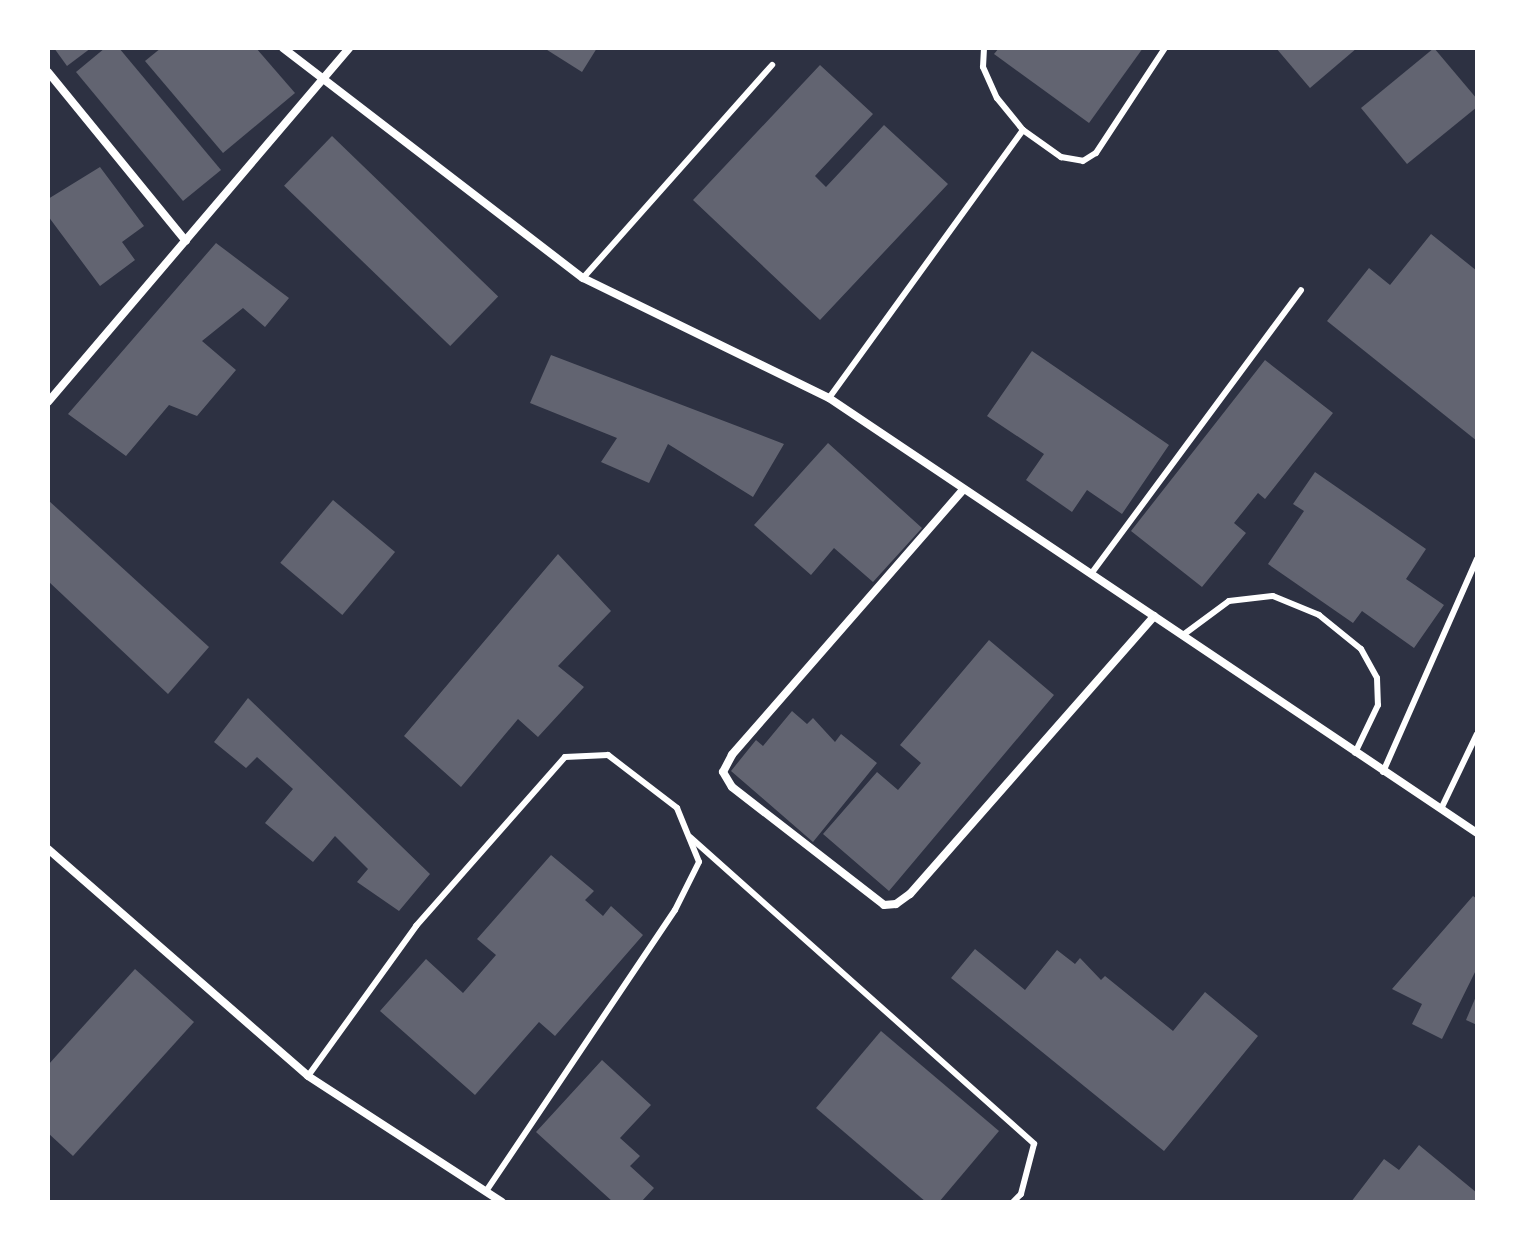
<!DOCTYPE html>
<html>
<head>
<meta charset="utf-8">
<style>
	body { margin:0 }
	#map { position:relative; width:1525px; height:1250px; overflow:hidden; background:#2d3142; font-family:"Public Sans",sans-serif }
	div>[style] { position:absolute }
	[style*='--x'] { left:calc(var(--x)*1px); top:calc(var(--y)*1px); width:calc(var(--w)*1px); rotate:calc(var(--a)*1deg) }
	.building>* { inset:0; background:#626471; transform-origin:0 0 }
	.service>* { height:6px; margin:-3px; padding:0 3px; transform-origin:3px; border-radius:3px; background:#fff }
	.minor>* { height:8px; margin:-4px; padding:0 4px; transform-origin:4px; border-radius:4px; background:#fff }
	span { translate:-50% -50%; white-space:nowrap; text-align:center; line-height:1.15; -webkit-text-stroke:8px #fff; paint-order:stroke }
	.frame { position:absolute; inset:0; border:50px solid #fff; pointer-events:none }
</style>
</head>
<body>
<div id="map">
	<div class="building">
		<i style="clip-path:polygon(54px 48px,91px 48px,67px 66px)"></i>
		<i style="clip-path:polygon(105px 48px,119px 48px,221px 170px,183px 201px,76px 72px)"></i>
		<i style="clip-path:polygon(161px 48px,256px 48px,295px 93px,223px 153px,145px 61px)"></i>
		<i style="clip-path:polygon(544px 48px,597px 48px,582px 72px)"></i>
		<i style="clip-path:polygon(999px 48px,1143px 48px,1089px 123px,994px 54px)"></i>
		<i style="clip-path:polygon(1276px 48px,1357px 48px,1310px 88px)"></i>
		<i style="clip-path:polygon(1434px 48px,1477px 99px,1477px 107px,1407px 164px,1361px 108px)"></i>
		<i style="clip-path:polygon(820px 65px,873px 114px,815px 176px,826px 187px,884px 125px,948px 184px,820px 320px,693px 200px)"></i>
		<i style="left:332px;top:136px;width:231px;height:69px;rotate:44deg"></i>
		<i style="clip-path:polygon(100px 167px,144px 226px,122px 242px,135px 260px,100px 286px,48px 216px,48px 199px)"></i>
		<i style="clip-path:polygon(1431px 234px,1477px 271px,1477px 441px,1327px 321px,1369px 268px,1390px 285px)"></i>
		<i style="clip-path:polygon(216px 243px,289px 298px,265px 327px,243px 308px,202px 341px,236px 370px,197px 416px,169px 405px,126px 456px,68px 414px)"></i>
		<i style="clip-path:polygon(1032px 351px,1169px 445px,1122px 514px,1087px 490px,1072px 512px,1026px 480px,1044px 454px,987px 416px)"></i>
		<i style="clip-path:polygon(551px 355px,784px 444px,753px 497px,668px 444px,649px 483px,601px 462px,617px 438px,530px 403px)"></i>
		<i style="clip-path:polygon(1265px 360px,1333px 413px,1265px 499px,1258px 493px,1234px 523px,1246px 533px,1202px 587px,1131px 531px)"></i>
		<i style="clip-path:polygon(828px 443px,922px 528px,873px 582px,834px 548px,811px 575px,754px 525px)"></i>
		<i style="clip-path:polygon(1315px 472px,1426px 549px,1406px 579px,1444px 605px,1414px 648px,1362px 611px,1353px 623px,1268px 564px,1304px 511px,1293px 504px)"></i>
		<i style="clip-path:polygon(48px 500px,209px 647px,168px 694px,48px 581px)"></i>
		<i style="left:333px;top:500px;width:81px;height:82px;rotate:40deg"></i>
		<i style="clip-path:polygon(558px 554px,611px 611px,558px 666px,584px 687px,538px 737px,518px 719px,461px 787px,404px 736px)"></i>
		<i style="clip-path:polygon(989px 640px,1054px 695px,889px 891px,823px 834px,877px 772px,898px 790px,921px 763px,900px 745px)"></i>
		<i style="clip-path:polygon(248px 698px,430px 874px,399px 911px,357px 882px,368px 869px,335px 836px,313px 862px,265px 823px,293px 789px,257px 757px,246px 768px,214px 742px)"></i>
		<i style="clip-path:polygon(792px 711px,807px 724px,813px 718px,835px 742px,841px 734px,877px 763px,813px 842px,731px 771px,756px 740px,763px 746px)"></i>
		<i style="clip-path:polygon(551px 855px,594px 891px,585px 900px,603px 916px,611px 906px,643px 935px,555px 1036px,539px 1022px,475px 1095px,380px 1011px,426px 959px,463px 993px,496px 955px,477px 939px)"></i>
		<i style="clip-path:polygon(1473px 896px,1477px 899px,1477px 968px,1442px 1039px,1412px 1024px,1422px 1004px,1392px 989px)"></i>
		<i style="clip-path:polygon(975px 949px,1025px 990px,1057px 950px,1075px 964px,1080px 958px,1101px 980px,1105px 976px,1173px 1031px,1205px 992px,1258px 1036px,1164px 1151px,951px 978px)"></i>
		<i style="clip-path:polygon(135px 969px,194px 1022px,73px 1156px,48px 1133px,48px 1065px)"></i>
		<i style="clip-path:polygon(1477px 994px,1477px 1025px,1466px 1020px)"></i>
		<i style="clip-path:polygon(881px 1031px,999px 1131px,939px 1202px,926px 1202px,816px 1108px)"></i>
		<i style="clip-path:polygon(602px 1060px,651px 1105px,620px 1138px,640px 1156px,630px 1166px,654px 1188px,641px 1202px,613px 1202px,536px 1132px)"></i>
		<i style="clip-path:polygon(1419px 1145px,1477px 1193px,1477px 1202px,1351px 1202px,1384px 1159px,1399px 1170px)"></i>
	</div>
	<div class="service">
		<i style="--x:984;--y:48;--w:19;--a:93"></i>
		<i style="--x:983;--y:67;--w:34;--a:66"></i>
		<i style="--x:997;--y:98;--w:41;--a:50.9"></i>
		<i style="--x:1023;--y:130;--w:47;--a:35.4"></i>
		<i style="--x:1061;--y:157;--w:22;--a:10"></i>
		<i style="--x:1083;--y:161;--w:15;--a:-32"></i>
		<i style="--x:1096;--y:153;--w:126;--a:-56.7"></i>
		<i style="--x:583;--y:278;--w:285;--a:-48.4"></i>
		<i style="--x:829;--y:398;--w:331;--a:-54.1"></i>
		<i style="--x:1091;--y:574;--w:353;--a:-53.5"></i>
		<i style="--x:1183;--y:635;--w:57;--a:-36.5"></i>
		<i style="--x:1229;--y:601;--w:44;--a:-6.5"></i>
		<i style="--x:1273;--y:596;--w:50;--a:22.4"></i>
		<i style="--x:1319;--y:615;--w:54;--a:39"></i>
		<i style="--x:1361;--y:649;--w:33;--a:61"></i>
		<i style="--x:1377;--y:678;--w:27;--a:88"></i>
		<i style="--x:1378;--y:705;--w:53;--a:115.6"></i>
		<i style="--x:1383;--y:772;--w:233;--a:-66.2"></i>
		<i style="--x:1441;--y:809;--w:83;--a:-64.4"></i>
		<i style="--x:690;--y:837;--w:461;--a:41.7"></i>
		<i style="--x:1034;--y:1144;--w:52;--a:104.6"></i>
		<i style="--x:1021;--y:1194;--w:11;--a:135"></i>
		<i style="--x:308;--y:1076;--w:185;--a:-54.2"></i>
		<i style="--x:416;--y:926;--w:225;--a:-48.6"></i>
		<i style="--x:565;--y:757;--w:43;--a:-2.7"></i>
		<i style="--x:608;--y:755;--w:87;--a:37.5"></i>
		<i style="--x:677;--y:808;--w:58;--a:67.8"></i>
		<i style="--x:699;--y:862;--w:54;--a:116.6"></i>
		<i style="--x:675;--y:910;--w:339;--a:123.9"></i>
	</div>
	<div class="minor">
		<i style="--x:283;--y:48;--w:378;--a:37.5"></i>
		<i style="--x:583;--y:278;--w:274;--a:26"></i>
		<i style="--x:829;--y:398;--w:780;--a:33.87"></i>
		<i style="--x:48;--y:72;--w:218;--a:50.8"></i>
		<i style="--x:48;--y:402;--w:465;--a:-49.6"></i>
		<i style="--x:962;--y:491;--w:350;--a:131.1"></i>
		<i style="--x:732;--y:755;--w:19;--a:118"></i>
		<i style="--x:723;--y:772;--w:17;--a:59"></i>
		<i style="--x:732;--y:787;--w:192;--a:37.8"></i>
		<i style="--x:884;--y:905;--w:12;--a:-5"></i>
		<i style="--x:896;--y:904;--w:17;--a:-36"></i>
		<i style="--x:910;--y:894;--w:370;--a:-48.7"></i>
		<i style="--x:48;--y:849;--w:345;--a:41.1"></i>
		<i style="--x:308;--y:1076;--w:231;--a:33"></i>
	</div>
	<div class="frame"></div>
</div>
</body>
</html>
